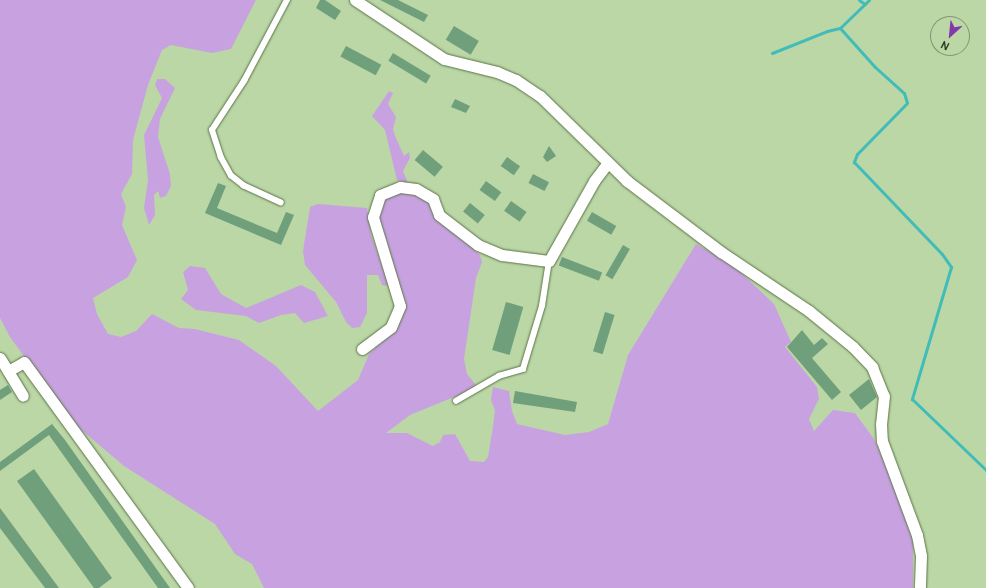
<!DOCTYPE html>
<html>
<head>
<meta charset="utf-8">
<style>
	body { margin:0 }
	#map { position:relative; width:986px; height:588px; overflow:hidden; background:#bbd7a6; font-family:Cabin,sans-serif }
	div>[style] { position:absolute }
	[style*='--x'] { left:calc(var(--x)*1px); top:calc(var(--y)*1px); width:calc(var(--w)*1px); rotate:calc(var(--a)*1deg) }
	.green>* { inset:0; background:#c8a2e0 }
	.stream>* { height:3px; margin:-1.5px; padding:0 1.5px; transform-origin:1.5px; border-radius:1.5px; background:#41bcb8 }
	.building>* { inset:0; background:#709f7c; transform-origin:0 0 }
	.roads { filter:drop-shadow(0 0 1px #5b7347) drop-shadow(0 0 1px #5b7347) }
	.service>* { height:5.5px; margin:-2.75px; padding:0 2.75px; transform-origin:2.75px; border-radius:2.75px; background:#fff }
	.minor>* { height:11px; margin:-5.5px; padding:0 5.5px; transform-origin:5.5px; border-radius:5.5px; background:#fff }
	span { translate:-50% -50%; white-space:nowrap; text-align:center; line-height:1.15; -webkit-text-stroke:4px #bbd7a6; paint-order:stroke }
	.north { position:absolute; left:930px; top:16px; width:40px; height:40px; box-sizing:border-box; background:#bbd7a6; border:1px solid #829772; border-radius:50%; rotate:207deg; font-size:11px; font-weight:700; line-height:16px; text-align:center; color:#2c3623 }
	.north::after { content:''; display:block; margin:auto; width:14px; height:18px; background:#8439ab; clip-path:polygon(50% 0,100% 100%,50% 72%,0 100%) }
</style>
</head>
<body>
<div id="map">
	<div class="green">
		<i style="clip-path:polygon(0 0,256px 0,231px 49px,212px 53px,171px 45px,162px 50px,148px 85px,133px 140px,132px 174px,121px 194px,126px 207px,122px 225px,137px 260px,128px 277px,93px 298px,97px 314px,108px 334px,121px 337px,136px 331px,152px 314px,179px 328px,195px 329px,239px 340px,276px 366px,318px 411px,358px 380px,369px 354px,396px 329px,399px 323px,403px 306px,377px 218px,383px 201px,395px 193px,407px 191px,422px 195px,429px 203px,432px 213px,480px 255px,482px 262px,476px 278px,464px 359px,467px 374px,476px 385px,466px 392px,410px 415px,386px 433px,407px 433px,433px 446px,440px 442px,443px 435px,455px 434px,470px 461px,484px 462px,488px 457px,493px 426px,495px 410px,491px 400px,493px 387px,509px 391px,512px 411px,517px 424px,565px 435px,589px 432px,608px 424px,628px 355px,696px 244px,733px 265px,774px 304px,791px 342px,785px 347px,817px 387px,819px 399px,809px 419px,814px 431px,833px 410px,855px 413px,874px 439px,909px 520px,913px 542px,913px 588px,264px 588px,252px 564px,235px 554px,215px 524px,124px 466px,72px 422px,10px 337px,0 318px)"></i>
		<i style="clip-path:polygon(157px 79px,165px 79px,175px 88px,160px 119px,158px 137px,170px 174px,171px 186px,166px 196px,160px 198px,158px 191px,154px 195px,155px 215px,149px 225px,144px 208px,148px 180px,144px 135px,162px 98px,155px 85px)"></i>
		<i style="clip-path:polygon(389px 91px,393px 93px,388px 104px,396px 117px,393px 129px,395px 136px,404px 156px,409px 152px,410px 158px,403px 171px,408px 183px,397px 180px,385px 130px,372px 116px)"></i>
		<i style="clip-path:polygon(318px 204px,367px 208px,371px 235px,389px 286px,382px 285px,378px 275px,367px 275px,367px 313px,360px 327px,352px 328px,346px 322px,336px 302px,305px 265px,303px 251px,310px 207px)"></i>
		<i style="clip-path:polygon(190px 266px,205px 268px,221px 294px,246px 308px,301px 285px,315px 292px,328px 316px,304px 323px,295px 313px,281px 315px,259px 323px,246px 316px,196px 310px,181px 299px,188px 290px,183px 272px)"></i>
	</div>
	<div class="stream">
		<i style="--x:859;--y:0;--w:7;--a:34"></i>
		<i style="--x:869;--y:0;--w:40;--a:136"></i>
		<i style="--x:840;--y:28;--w:52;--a:48.1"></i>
		<i style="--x:875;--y:67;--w:39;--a:42"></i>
		<i style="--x:904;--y:93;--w:10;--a:73"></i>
		<i style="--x:907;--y:103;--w:71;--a:134.4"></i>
		<i style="--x:857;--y:154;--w:9;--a:111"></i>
		<i style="--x:854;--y:162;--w:127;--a:46.3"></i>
		<i style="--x:942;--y:254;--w:16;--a:55"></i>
		<i style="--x:951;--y:267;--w:138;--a:106.5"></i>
		<i style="--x:912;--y:399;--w:103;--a:43.8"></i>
		<i style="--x:772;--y:53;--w:59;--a:-21.8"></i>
		<i style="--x:827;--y:31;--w:13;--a:-13"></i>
	</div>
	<div class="building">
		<i style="clip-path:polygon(320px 0,325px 0,341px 11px,335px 20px,316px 8px)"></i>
		<i style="clip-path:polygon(380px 0,398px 0,428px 15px,424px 22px)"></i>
		<i style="left:454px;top:26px;width:29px;height:16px;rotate:31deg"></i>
		<i style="left:346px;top:46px;width:40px;height:12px;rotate:28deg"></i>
		<i style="left:393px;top:53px;width:44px;height:9px;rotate:31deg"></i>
		<i style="clip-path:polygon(455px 99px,470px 106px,466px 113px,451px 107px)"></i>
		<i style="clip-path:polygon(549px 146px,556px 156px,547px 162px,543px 157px)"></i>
		<i style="left:423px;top:150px;width:26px;height:13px;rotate:40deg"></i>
		<i style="left:507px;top:157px;width:16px;height:11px;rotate:35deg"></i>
		<i style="left:533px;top:174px;width:18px;height:10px;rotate:27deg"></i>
		<i style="left:486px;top:181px;width:19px;height:11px;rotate:36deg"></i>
		<i style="clip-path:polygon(218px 183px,226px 186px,217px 208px,277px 233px,286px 212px,294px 215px,281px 245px,205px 213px)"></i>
		<i style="left:511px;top:201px;width:19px;height:12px;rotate:35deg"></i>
		<i style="left:470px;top:203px;width:19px;height:11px;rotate:39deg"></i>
		<i style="left:592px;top:212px;width:28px;height:10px;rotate:30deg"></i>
		<i style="left:623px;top:245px;width:8px;height:35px;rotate:30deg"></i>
		<i style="left:562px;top:257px;width:43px;height:9px;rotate:21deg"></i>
		<i style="left:506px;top:302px;width:18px;height:50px;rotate:16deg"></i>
		<i style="left:605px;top:312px;width:10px;height:41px;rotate:17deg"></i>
		<i style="clip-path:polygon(802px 330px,814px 345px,822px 338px,828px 344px,812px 358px,841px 392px,832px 400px,787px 347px)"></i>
		<i style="clip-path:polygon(869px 379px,877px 397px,861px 410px,849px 395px)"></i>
		<i style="clip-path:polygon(8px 385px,12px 392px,0 400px,0 390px)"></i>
		<i style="clip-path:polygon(515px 391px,577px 402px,575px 412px,513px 403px)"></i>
		<i style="clip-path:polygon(52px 424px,65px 440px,170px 588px,158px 588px,49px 435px,0 471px,0 462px)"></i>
		<i style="clip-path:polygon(34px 469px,112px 578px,99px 588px,94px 588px,17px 481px)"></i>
		<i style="clip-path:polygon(0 508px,59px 588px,45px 588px,0 528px)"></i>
	</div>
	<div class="roads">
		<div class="service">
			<i style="--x:281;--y:203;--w:41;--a:-155.3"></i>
			<i style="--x:244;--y:186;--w:16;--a:-142"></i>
			<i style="--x:231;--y:176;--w:21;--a:-119"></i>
			<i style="--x:221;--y:158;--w:29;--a:-108"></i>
			<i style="--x:212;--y:130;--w:59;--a:-56.9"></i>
			<i style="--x:244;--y:81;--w:92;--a:-62"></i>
			<i style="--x:456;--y:401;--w:50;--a:-30.2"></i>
			<i style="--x:499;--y:376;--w:25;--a:-16"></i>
			<i style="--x:523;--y:369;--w:66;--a:-73.2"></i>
			<i style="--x:542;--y:306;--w:46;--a:-81.2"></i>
		</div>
		<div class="minor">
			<i style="--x:355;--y:0;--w:107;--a:33.5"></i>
			<i style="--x:444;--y:59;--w:55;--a:13.8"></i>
			<i style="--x:497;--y:72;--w:21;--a:23"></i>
			<i style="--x:516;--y:80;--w:29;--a:34"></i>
			<i style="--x:540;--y:96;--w:122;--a:44.3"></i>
			<i style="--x:627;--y:181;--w:118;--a:37.1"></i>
			<i style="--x:721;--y:252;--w:106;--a:33.8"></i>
			<i style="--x:809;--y:311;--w:57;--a:39.3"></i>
			<i style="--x:853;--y:347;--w:28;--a:46"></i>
			<i style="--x:872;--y:367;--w:31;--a:68"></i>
			<i style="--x:884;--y:396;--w:28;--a:96"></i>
			<i style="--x:881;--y:424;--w:17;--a:87"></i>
			<i style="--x:882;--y:441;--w:100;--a:69.6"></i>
			<i style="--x:917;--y:535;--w:21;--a:79"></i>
			<i style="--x:921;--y:556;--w:32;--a:92"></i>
			<i style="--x:362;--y:349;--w:36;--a:-37"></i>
			<i style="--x:391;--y:327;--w:23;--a:-67"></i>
			<i style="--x:400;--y:306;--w:93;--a:-106.9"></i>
			<i style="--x:373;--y:217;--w:23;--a:-72"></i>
			<i style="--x:380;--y:195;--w:22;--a:-22"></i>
			<i style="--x:400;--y:187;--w:16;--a:7"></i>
			<i style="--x:416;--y:189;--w:20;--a:30"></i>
			<i style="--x:433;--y:199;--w:17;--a:69"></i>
			<i style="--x:439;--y:215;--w:49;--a:37.6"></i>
			<i style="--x:478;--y:245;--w:26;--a:23"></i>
			<i style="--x:502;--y:255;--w:47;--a:7.3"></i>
			<i style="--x:549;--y:261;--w:92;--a:-60.6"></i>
			<i style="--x:594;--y:181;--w:21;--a:-53"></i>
			<i style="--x:0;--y:358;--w:44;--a:58.8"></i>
			<i style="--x:8;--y:371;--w:18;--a:-29"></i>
			<i style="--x:24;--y:362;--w:279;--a:54"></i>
		</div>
	</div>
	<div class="north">N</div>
</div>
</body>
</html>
